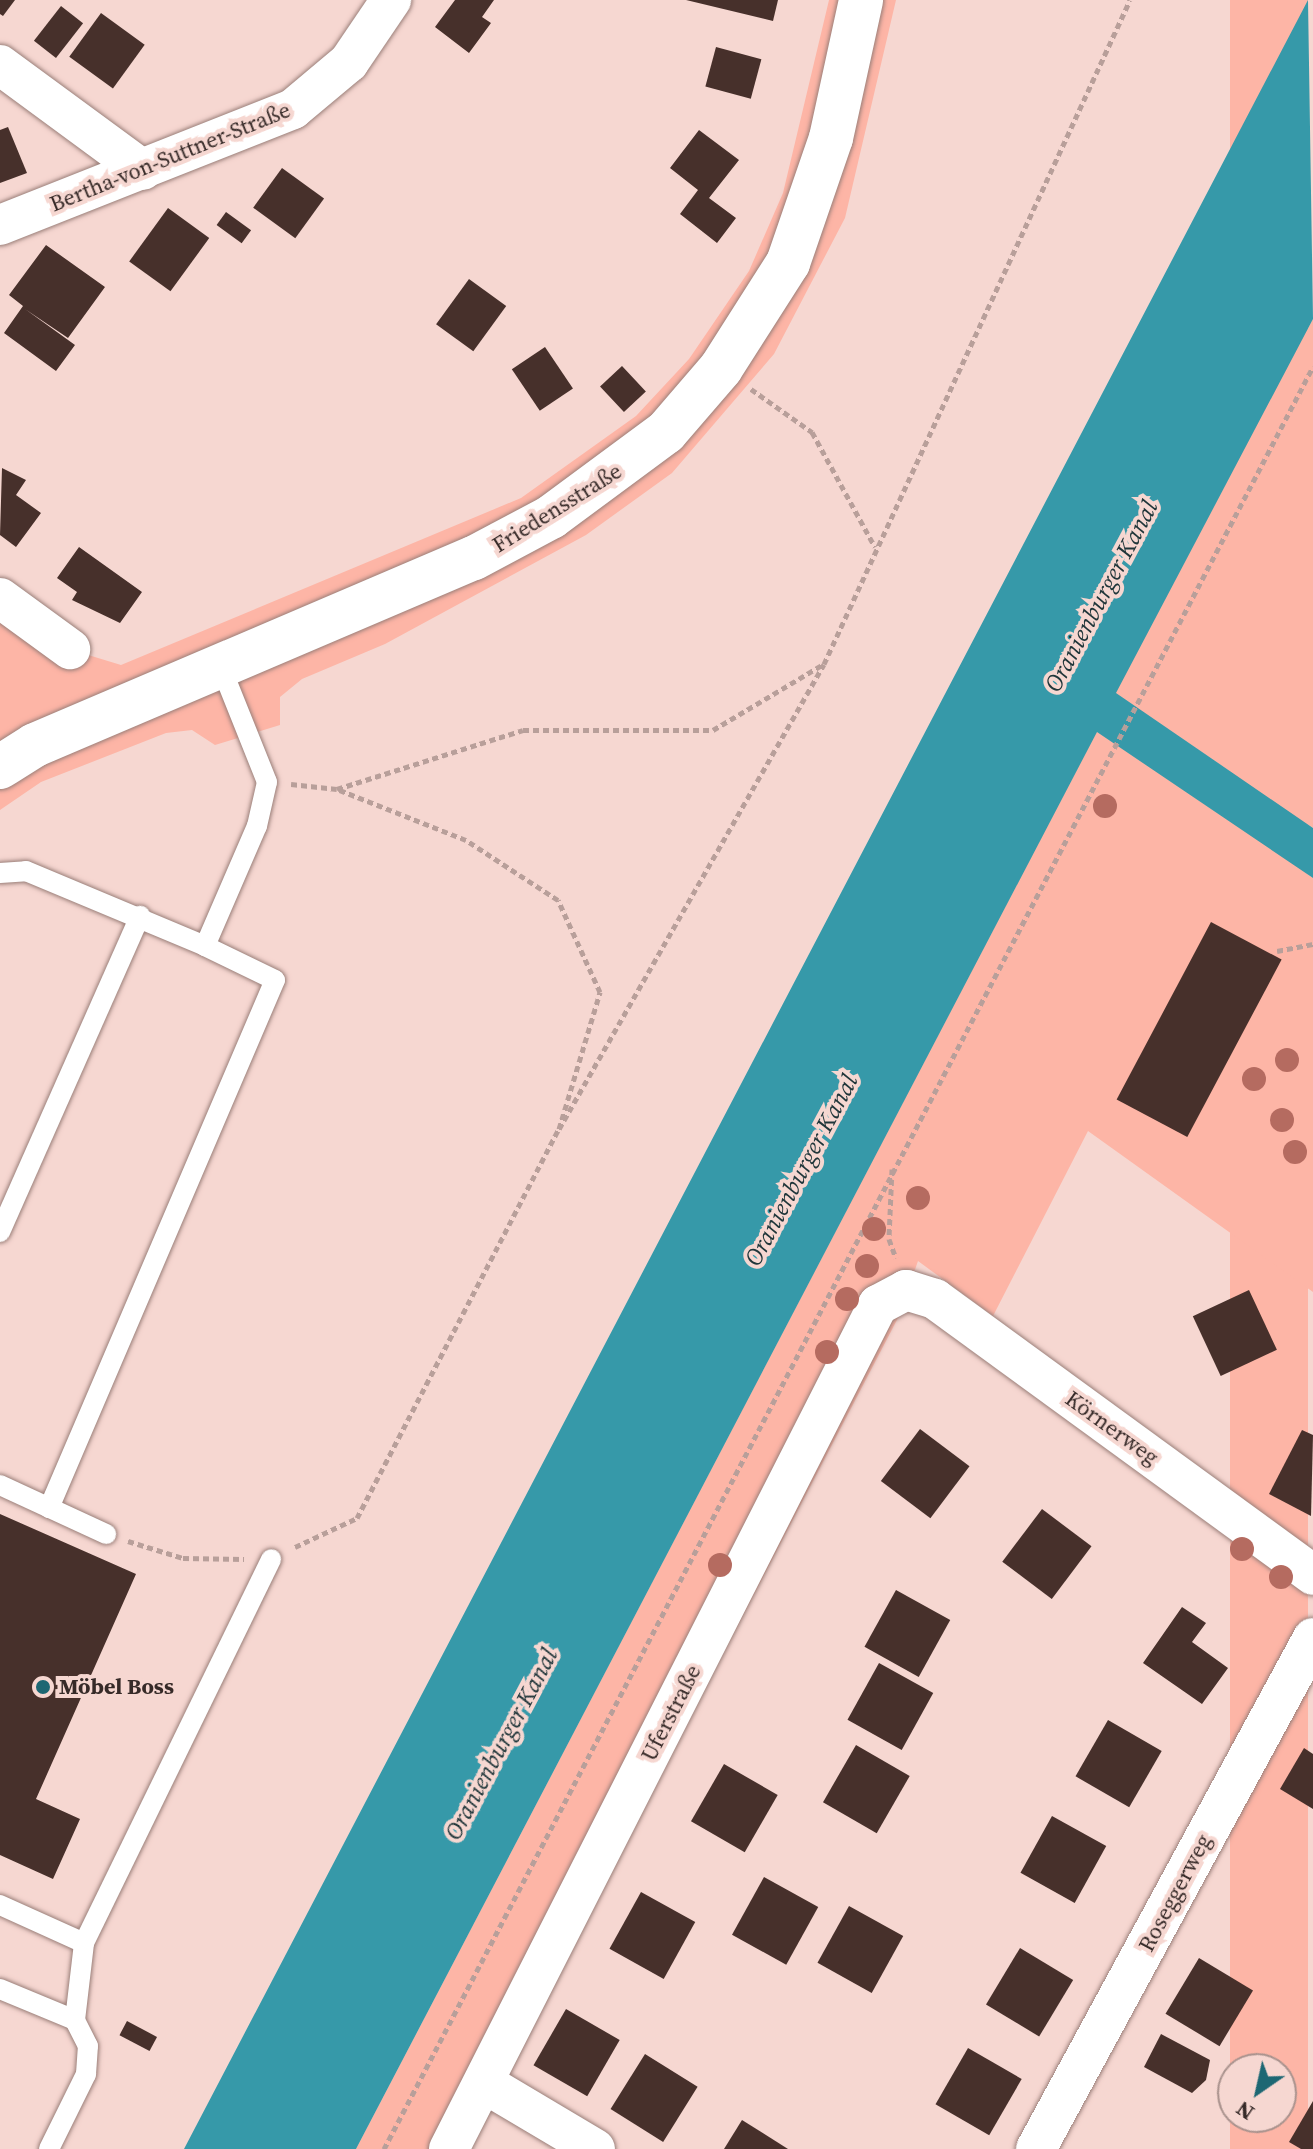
<!DOCTYPE html>
<html>
<head>
<meta charset="utf-8">
<style>
	body { margin:0 }
	#map { position:relative; width:1313px; height:2149px; overflow:hidden; background:#f6d7d1; font-family:"Source Serif 4",serif }
	div>[style] { position:absolute }
	[style*='--x'] { left:calc(var(--x)*1px); top:calc(var(--y)*1px); width:calc(var(--w)*1px); rotate:calc(var(--a)*1deg) }
	.green>* { inset:0; background:#fdb5a6; transform-origin:0 0 }
	.water>* { inset:0; background:#3699a9 }
	.building>* { inset:0; background:#47302b; transform-origin:0 0 }
	.path>* { height:5px; margin-top:-2.5px; transform-origin:0; background:repeating-linear-gradient(90deg,#b89f9a 0 6px,transparent 0 10px) }
	.roads { filter:drop-shadow(0 0 2px #9a7f79) drop-shadow(0 0 2px #9a7f79) }
	.service>* { height:20px; margin:-10px; padding:0 10px; transform-origin:10px; border-radius:10px; background:#fff }
	.minor>* { height:40px; margin:-20px; padding:0 20px; transform-origin:20px; border-radius:20px; background:#fff }
	.tertiary>* { height:44px; margin:-22px; padding:0 22px; transform-origin:22px; border-radius:22px; background:#fff }
	.trees>* { width:24px; height:24px; margin:-12px; border-radius:50%; background:#b56b60 }
	.dots>* { width:22px; height:22px; translate:-50% -50%; box-sizing:border-box; border:4px solid #f6d7d1; border-radius:50% }
	span { translate:-50% -50%; white-space:nowrap; text-align:center; line-height:1.15; -webkit-text-stroke:8px #f6d7d1; paint-order:stroke }
	.street-label { font-size:22px; color:#362a28 }
	.poi-label { font-size:22px; color:#362a28; font-weight:700 }
	.left { translate:0 -50%; text-align:left }
	.water-label { font-size:24px; color:#20363a; font-style:italic }
	.north { position:absolute; left:1217px; top:2053px; width:80px; height:80px; box-sizing:border-box; background:#f6d7d1; border:2px solid #a9928d; border-radius:50%; rotate:214deg; font-size:22px; font-weight:700; line-height:32px; text-align:center; color:#362a28 }
	.north::after { content:''; display:block; margin:auto; width:28px; height:36px; background:#1d6773; clip-path:polygon(50% 0,100% 100%,50% 72%,0 100%) }
</style>
</head>
<body>
<div id="map">
	<div class="green">
		<i style="clip-path:polygon(829px 0,896px 0,845px 218px,774px 354px,672px 473px,586px 535px,385px 644px,302px 679px,280px 697px,280px 725px,215px 745px,192px 730px,166px 733px,41px 782px,0 810px,0 612px,39px 640px,121px 665px,521px 498px,636px 416px,689px 359px,749px 271px,783px 193px)"></i>
		<i style="left:1230px;top:0;width:78px;height:2424px"></i>
		<i style="clip-path:polygon(1313px 319px,1313px 828px,1115px 693px)"></i>
		<i style="clip-path:polygon(1097px 731px,1313px 878px,1313px 1292px,1088px 1131px,993px 1316px,918px 1261px,898px 1318px,465px 2149px,356px 2149px)"></i>
	</div>
	<div class="water">
		<i style="clip-path:polygon(1308px 0,1313px 319px,1116px 693px,1313px 828px,1313px 878px,1097px 732px,356px 2149px,184px 2149px)"></i>
	</div>
	<div class="building">
		<i style="clip-path:polygon(0 0,15px 0,3px 16px,0 14px)"></i>
		<i style="clip-path:polygon(455px 0,494px 0,482px 17px,491px 23px,469px 53px,435px 27px)"></i>
		<i style="clip-path:polygon(686px 0,778px 0,773px 21px)"></i>
		<i style="left:61px;top:6px;width:28px;height:44px;rotate:38deg"></i>
		<i style="left:101px;top:13px;width:54px;height:54px;rotate:36deg"></i>
		<i style="left:716px;top:47px;width:47px;height:41px;rotate:15deg"></i>
		<i style="clip-path:polygon(8px 127px,27px 173px,0 183px,0 130px)"></i>
		<i style="clip-path:polygon(699px 130px,739px 160px,709px 198px,736px 218px,717px 243px,680px 214px,698px 190px,670px 168px)"></i>
		<i style="left:282px;top:168px;width:52px;height:49px;rotate:36deg"></i>
		<i style="left:168px;top:208px;width:51px;height:66px;rotate:36deg"></i>
		<i style="left:226px;top:212px;width:31px;height:16px;rotate:36deg"></i>
		<i style="clip-path:polygon(46px 245px,105px 287px,68px 338px,25px 309px,75px 345px,56px 371px,4px 333px,23px 306px,9px 295px)"></i>
		<i style="left:469px;top:279px;width:46px;height:56px;rotate:36deg"></i>
		<i style="left:545px;top:347px;width:50px;height:40px;rotate:56deg"></i>
		<i style="left:622px;top:366px;width:35px;height:30px;rotate:47deg"></i>
		<i style="clip-path:polygon(2px 468px,26px 480px,16px 495px,41px 513px,16px 547px,0 535px)"></i>
		<i style="clip-path:polygon(79px 547px,142px 592px,120px 623px,72px 600px,77px 592px,57px 578px)"></i>
		<i style="left:1211px;top:922px;width:80px;height:201px;rotate:28deg"></i>
		<i style="left:1249px;top:1290px;width:66px;height:62px;rotate:65deg"></i>
		<i style="left:920px;top:1429px;width:62px;height:65px;rotate:37deg"></i>
		<i style="clip-path:polygon(1302px 1430px,1313px 1435px,1311px 1516px,1269px 1494px)"></i>
		<i style="left:1042px;top:1509px;width:62px;height:66px;rotate:37deg"></i>
		<i style="clip-path:polygon(0 1514px,136px 1574px,36px 1799px,80px 1819px,53px 1879px,0 1855px)"></i>
		<i style="left:896px;top:1590px;width:62px;height:65px;rotate:29deg"></i>
		<i style="clip-path:polygon(1182px 1607px,1206px 1623px,1192px 1642px,1228px 1668px,1202px 1704px,1143px 1663px)"></i>
		<i style="left:879px;top:1663px;width:62px;height:65px;rotate:29deg"></i>
		<i style="left:1108px;top:1720px;width:62px;height:65px;rotate:30deg"></i>
		<i style="left:856px;top:1745px;width:62px;height:66px;rotate:30deg"></i>
		<i style="clip-path:polygon(1304px 1748px,1313px 1754px,1313px 1809px,1280px 1789px)"></i>
		<i style="left:724px;top:1764px;width:62px;height:66px;rotate:30deg"></i>
		<i style="left:1052px;top:1816px;width:62px;height:65px;rotate:29deg"></i>
		<i style="left:764px;top:1877px;width:62px;height:66px;rotate:29deg"></i>
		<i style="left:641px;top:1892px;width:62px;height:65px;rotate:29deg"></i>
		<i style="left:849px;top:1906px;width:62px;height:65px;rotate:29deg"></i>
		<i style="left:1020px;top:1948px;width:62px;height:66px;rotate:31deg"></i>
		<i style="left:1199px;top:1958px;width:63px;height:65px;rotate:31deg"></i>
		<i style="left:566px;top:2009px;width:62px;height:65px;rotate:30deg"></i>
		<i style="left:127px;top:2021px;width:34px;height:16px;rotate:28deg"></i>
		<i style="clip-path:polygon(1161px 2034px,1210px 2060px,1206px 2080px,1192px 2093px,1144px 2067px)"></i>
		<i style="left:968px;top:2048px;width:62px;height:65px;rotate:30deg"></i>
		<i style="left:645px;top:2054px;width:62px;height:65px;rotate:32deg"></i>
		<i style="clip-path:polygon(1313px 2101px,1313px 2149px,1301px 2149px,1289px 2142px)"></i>
		<i style="clip-path:polygon(742px 2120px,788px 2149px,724px 2149px)"></i>
	</div>
	<div class="path">
		<i style="--x:751;--y:389;--w:75;--a:35.2"></i>
		<i style="--x:812;--y:432;--w:131;--a:61.3"></i>
		<i style="--x:291;--y:784;--w:46;--a:6.2"></i>
		<i style="--x:337;--y:789;--w:195;--a:-17.6"></i>
		<i style="--x:523;--y:730;--w:190;--a:0"></i>
		<i style="--x:713;--y:730;--w:127;--a:-30.8"></i>
		<i style="--x:1277;--y:951;--w:37;--a:-11"></i>
		<i style="--x:559;--y:1129;--w:535;--a:-60.32"></i>
		<i style="--x:824;--y:664;--w:731;--a:-65.26"></i>
		<i style="--x:892;--y:1169;--w:70;--a:92.5"></i>
		<i style="--x:889;--y:1239;--w:20;--a:70"></i>
		<i style="--x:128;--y:1541;--w:58;--a:17.2"></i>
		<i style="--x:183;--y:1558;--w:61;--a:0.9"></i>
		<i style="--x:295;--y:1547;--w:68;--a:-25.1"></i>
		<i style="--x:357;--y:1518;--w:438;--a:-62.6"></i>
		<i style="--x:559;--y:1129;--w:143;--a:-73.3"></i>
		<i style="--x:600;--y:992;--w:101;--a:-114.5"></i>
		<i style="--x:558;--y:900;--w:110;--a:-146.9"></i>
		<i style="--x:466;--y:840;--w:139;--a:-158.4"></i>
		<i style="--x:384;--y:2149;--w:2010;--a:-62.47"></i>
	</div>
	<div class="roads">
		<div class="service">
			<i style="--x:0;--y:873;--w:26;--a:-4"></i>
			<i style="--x:26;--y:871;--w:194;--a:22.7"></i>
			<i style="--x:205;--y:946;--w:131;--a:-66.6"></i>
			<i style="--x:257;--y:826;--w:45;--a:-77.2"></i>
			<i style="--x:267;--y:782;--w:124;--a:-111.8"></i>
			<i style="--x:0;--y:1232;--w:346;--a:-66.1"></i>
			<i style="--x:0;--y:1485;--w:117;--a:24.8"></i>
			<i style="--x:49;--y:1508;--w:574;--a:-66.83"></i>
			<i style="--x:275;--y:980;--w:78;--a:-154.1"></i>
			<i style="--x:0;--y:1905;--w:92;--a:24.3"></i>
			<i style="--x:0;--y:1989;--w:81;--a:22.5"></i>
			<i style="--x:49;--y:2149;--w:84;--a:-63.7"></i>
			<i style="--x:86;--y:2074;--w:28;--a:-86"></i>
			<i style="--x:88;--y:2046;--w:29;--a:-117"></i>
			<i style="--x:75;--y:2020;--w:78;--a:-83.3"></i>
			<i style="--x:84;--y:1943;--w:427;--a:-64"></i>
		</div>
		<div class="minor">
			<i style="--x:0;--y:65;--w:177;--a:36.3"></i>
			<i style="--x:0;--y:225;--w:315;--a:-21.6"></i>
			<i style="--x:293;--y:109;--w:73;--a:-40"></i>
			<i style="--x:349;--y:62;--w:75;--a:-55.9"></i>
			<i style="--x:0;--y:598;--w:87;--a:36.1"></i>
			<i style="--x:484;--y:2083;--w:129;--a:30.7"></i>
			<i style="--x:449;--y:2149;--w:947;--a:-63.06"></i>
			<i style="--x:878;--y:1305;--w:32;--a:-28"></i>
			<i style="--x:906;--y:1290;--w:30;--a:17"></i>
			<i style="--x:935;--y:1299;--w:468;--a:36.1"></i>
			<i style="--x:1036;--y:2149;--w:581;--a:-61.54"></i>
		</div>
		<div class="tertiary">
			<i style="--x:0;--y:767;--w:41;--a:-32.2"></i>
			<i style="--x:35;--y:745;--w:477;--a:-23.1"></i>
			<i style="--x:474;--y:558;--w:87;--a:-28"></i>
			<i style="--x:551;--y:517;--w:143;--a:-36.5"></i>
			<i style="--x:666;--y:432;--w:84;--a:-49.3"></i>
			<i style="--x:721;--y:368;--w:125;--a:-57.5"></i>
			<i style="--x:788;--y:263;--w:132;--a:-71"></i>
			<i style="--x:831;--y:138;--w:141;--a:-77.7"></i>
		</div>
	</div>
	<div class="trees">
		<i style="left:1105px;top:806px"></i>
		<i style="left:1287px;top:1060px"></i>
		<i style="left:1254px;top:1079px"></i>
		<i style="left:1282px;top:1120px"></i>
		<i style="left:1295px;top:1152px"></i>
		<i style="left:918px;top:1198px"></i>
		<i style="left:874px;top:1229px"></i>
		<i style="left:867px;top:1266px"></i>
		<i style="left:847px;top:1299px"></i>
		<i style="left:827px;top:1352px"></i>
		<i style="left:1242px;top:1549px"></i>
		<i style="left:720px;top:1565px"></i>
		<i style="left:1281px;top:1577px"></i>
	</div>
	<div class="dots">
		<i style="left:43px;top:1687px;background:#1d6773"></i>
	</div>
	<div class="street-label">
		<span style="left:170px;top:157px;rotate:-22deg">Bertha-von-Suttner-Straße</span>
		<span style="left:557px;top:508px;rotate:-32deg">Friedensstraße</span>
		<span style="left:1112px;top:1428px;rotate:36deg">Körnerweg</span>
		<span style="left:671px;top:1713px;rotate:-63deg">Uferstraße</span>
		<span style="left:1175px;top:1893px;rotate:-62deg">Roseggerweg</span>
	</div>
	<div class="poi-label">
		<span class="left" style="left:59px;top:1687px">Möbel Boss</span>
	</div>
	<div class="water-label">
		<span style="left:1101px;top:596px;rotate:-62deg">Oranienburger Kanal</span>
		<span style="left:801px;top:1170px;rotate:-62deg">Oranienburger Kanal</span>
		<span style="left:501px;top:1744px;rotate:-62deg">Oranienburger Kanal</span>
	</div>
	<div class="north">N</div>
</div>
</body>
</html>
